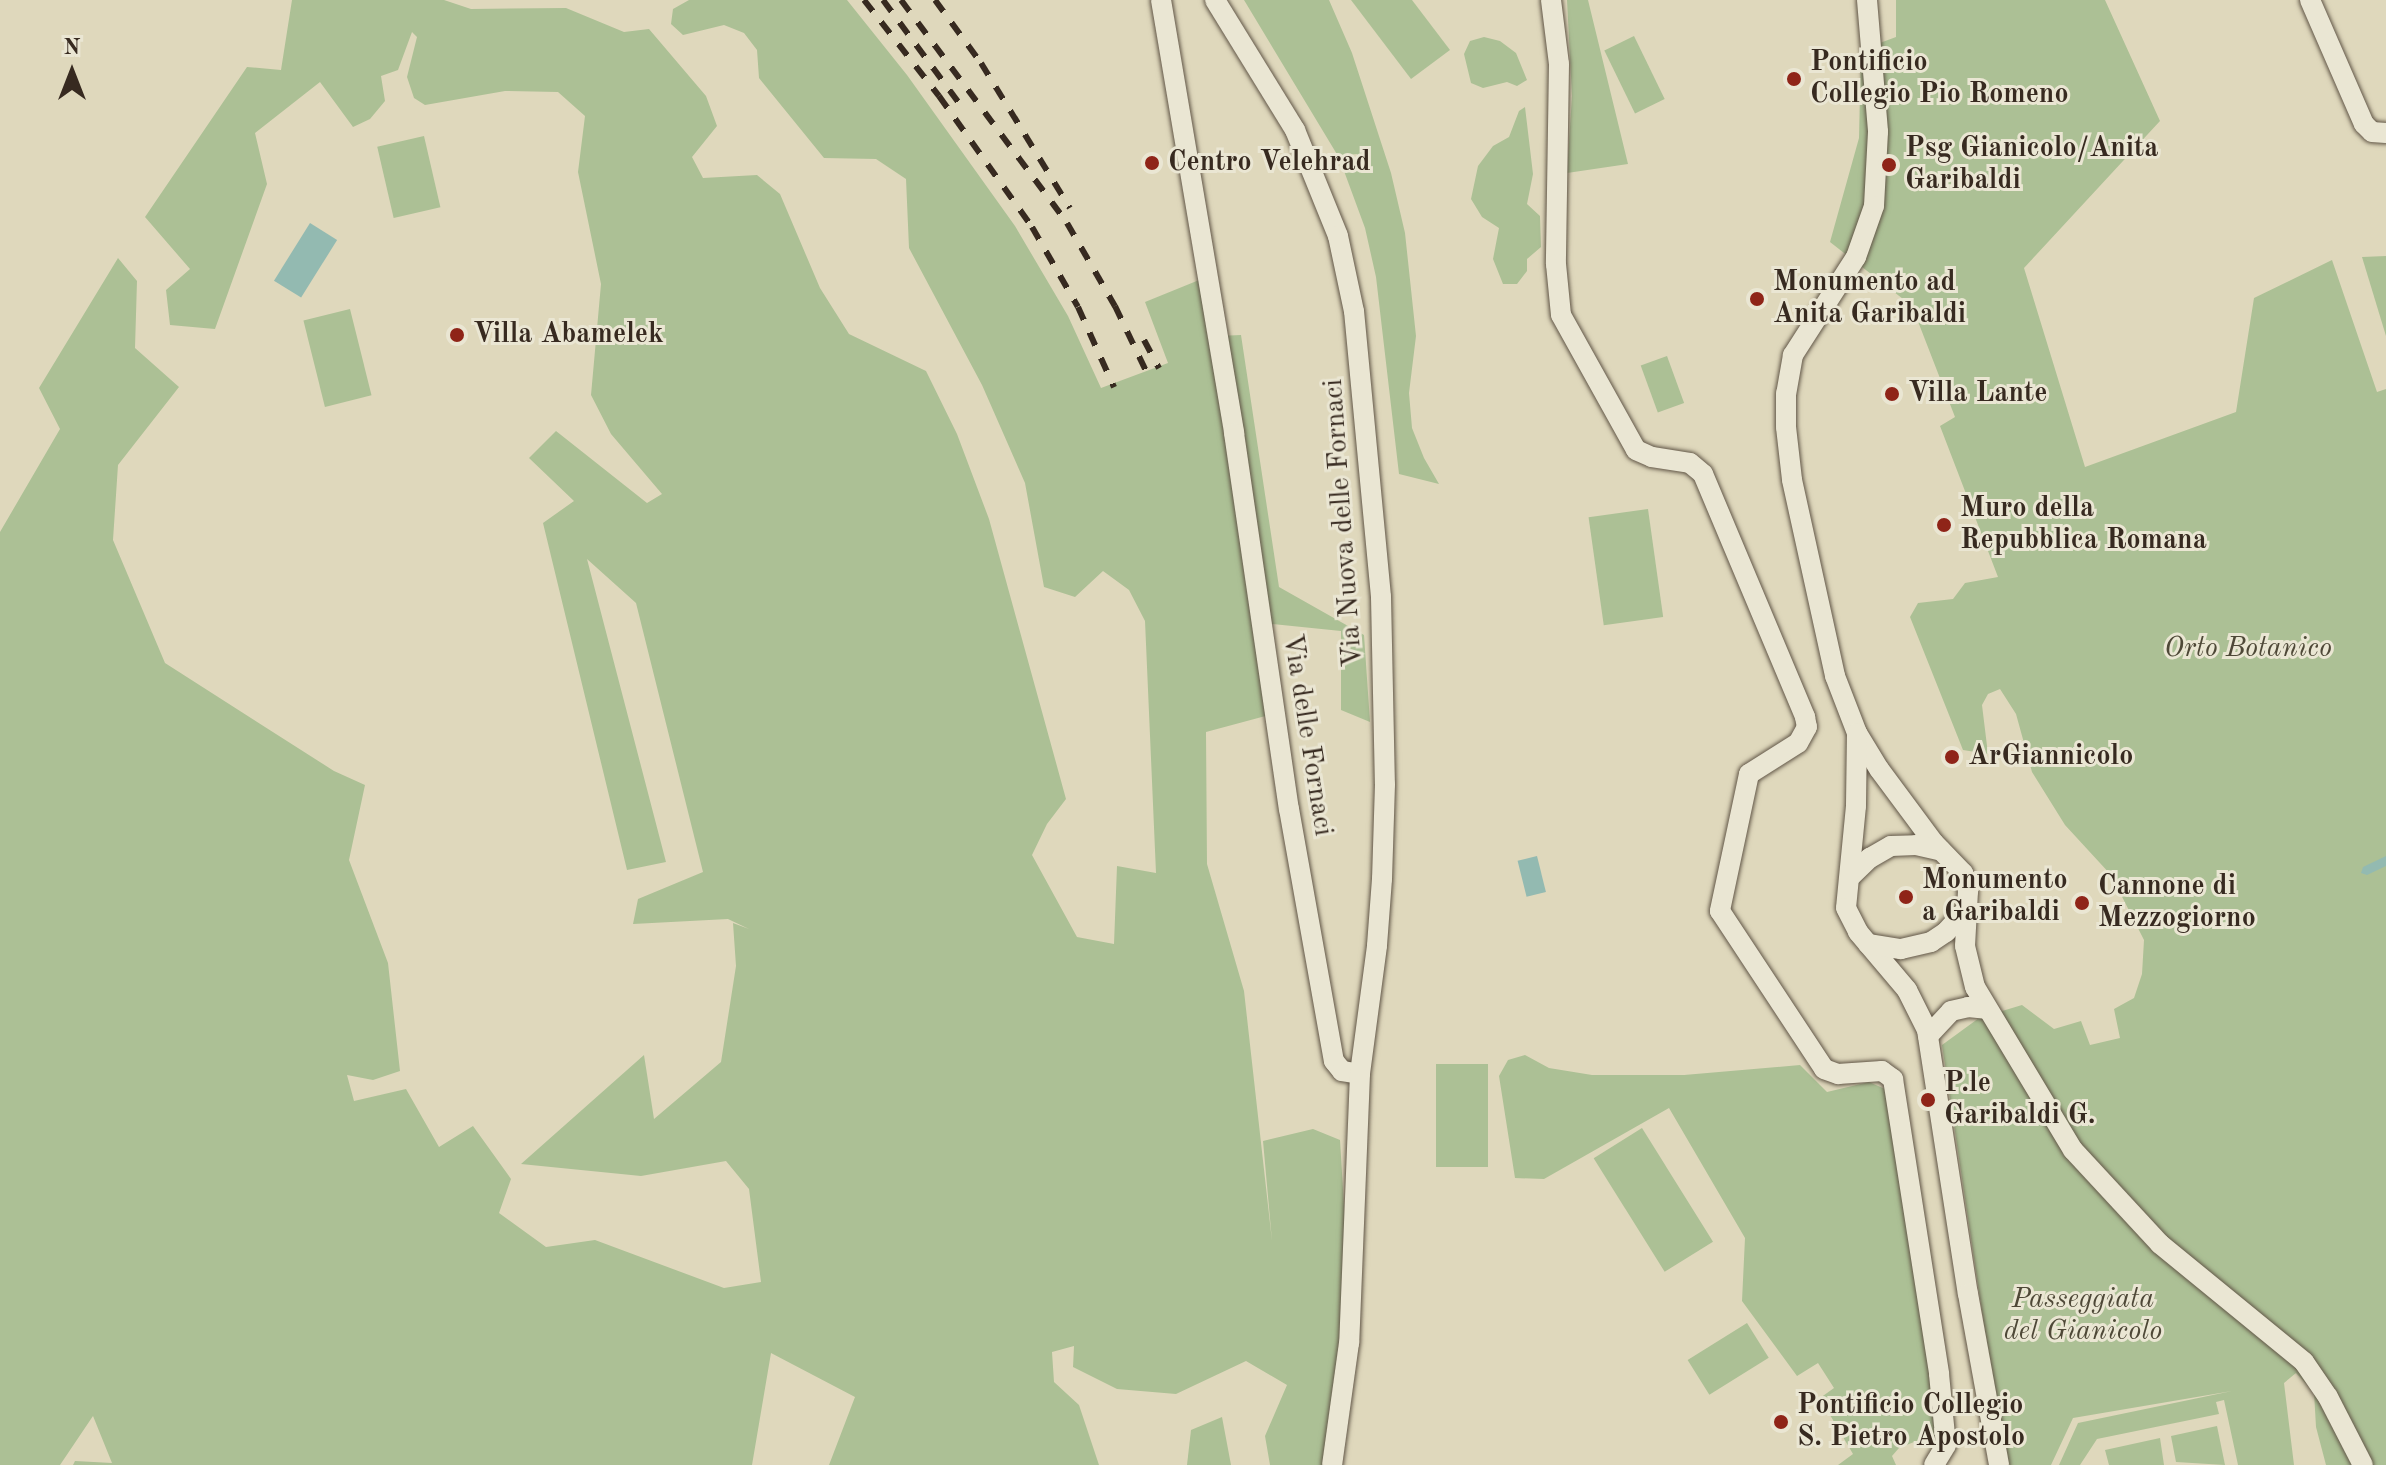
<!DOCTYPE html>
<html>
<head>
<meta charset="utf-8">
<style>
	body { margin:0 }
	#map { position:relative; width:2386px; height:1465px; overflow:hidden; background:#dfd8bc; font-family:"Old Standard TT",serif }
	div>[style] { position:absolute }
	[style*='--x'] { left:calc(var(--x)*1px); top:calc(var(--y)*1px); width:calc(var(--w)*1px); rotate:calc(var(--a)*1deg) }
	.green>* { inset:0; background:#acc095; transform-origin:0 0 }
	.water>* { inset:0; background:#93bab1; transform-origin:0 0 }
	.roads { filter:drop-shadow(0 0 2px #615647) drop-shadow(0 0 2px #615647) }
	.minor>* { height:20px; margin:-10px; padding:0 10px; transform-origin:10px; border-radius:10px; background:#eae6d3 }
	.rail>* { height:6px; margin-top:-3px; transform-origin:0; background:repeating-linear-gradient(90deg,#372a20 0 14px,transparent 0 28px) }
	.dots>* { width:22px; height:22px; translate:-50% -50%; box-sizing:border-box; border:4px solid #eae6d3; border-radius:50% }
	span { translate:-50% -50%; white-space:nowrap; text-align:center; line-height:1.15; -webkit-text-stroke:6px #eae6d3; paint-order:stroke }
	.poi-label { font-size:28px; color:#372a20; font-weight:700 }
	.left { translate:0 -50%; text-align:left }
	.street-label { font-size:28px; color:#372a20 }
	.park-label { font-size:28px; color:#4e4837; font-style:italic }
	.north { position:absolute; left:32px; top:32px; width:80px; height:80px; -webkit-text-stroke:6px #eae6d3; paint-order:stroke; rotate:0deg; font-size:22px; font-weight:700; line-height:32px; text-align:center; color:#372a20 }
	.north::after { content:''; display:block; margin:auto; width:28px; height:36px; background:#372a20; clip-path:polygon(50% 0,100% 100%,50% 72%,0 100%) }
</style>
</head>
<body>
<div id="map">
	<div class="green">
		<i style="clip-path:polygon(292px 0,444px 0,471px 9px,566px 8px,624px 32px,649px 29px,706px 96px,717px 126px,692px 157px,703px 178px,757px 175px,780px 194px,820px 288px,849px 334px,926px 371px,957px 434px,989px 519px,1066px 799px,1047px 824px,1032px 855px,1077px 937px,1114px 944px,1117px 866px,1156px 873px,1145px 621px,1129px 590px,1103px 571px,1075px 597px,1044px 587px,1025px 483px,982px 385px,909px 248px,906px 179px,876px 159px,824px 158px,759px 78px,757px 50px,744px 33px,724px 25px,683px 35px,671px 24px,673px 9px,689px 0,847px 0,907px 75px,1015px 226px,1068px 316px,1101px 388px,1168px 363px,1145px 302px,1209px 276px,1218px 336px,1241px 335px,1279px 587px,1364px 635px,1370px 722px,1341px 710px,1341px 631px,1262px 623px,1273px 714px,1206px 732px,1207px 864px,1244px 991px,1272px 1241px,1263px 1141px,1313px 1129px,1340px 1140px,1348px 1272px,1326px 1465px,1270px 1465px,1265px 1436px,1287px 1385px,1246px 1361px,1176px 1394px,1117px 1389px,1073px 1367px,1074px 1346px,1052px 1352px,1054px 1382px,1079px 1405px,1099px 1465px,829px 1465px,855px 1397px,771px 1353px,752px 1465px,73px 1465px,75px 1461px,112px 1463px,93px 1416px,60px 1465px,0 1465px,0 532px,60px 429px,39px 388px,118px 258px,137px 281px,135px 348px,179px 387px,118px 465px,113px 540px,165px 663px,334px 771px,365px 785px,349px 860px,388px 963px,400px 1071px,373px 1080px,347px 1075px,354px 1101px,406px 1089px,439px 1147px,473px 1126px,511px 1179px,499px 1213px,546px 1247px,595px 1240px,724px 1288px,761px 1282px,749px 1189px,726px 1161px,641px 1176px,521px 1164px,644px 1055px,654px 1119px,721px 1062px,736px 966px,733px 923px,749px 929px,728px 919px,633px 924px,638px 899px,703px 872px,636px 603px,587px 559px,666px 862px,627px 870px,543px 523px,574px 501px,529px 458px,556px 431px,647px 503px,662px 494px,611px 434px,591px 395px,601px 284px,578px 172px,585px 116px,558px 92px,505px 91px,425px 105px,414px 98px,407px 77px,417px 37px,412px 32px,398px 70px,381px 76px,385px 101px,370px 119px,353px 127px,320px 82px,255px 133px,267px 184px,215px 329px,170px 325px,166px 290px,190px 269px,145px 217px,247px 67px,281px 70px)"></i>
		<i style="clip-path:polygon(1244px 0,1329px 0,1352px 53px,1391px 173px,1405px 233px,1416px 336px,1409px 393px,1412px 428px,1424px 458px,1439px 484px,1399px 474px,1376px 277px,1365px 228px,1344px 171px,1360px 166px,1357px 154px,1338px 156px)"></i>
		<i style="clip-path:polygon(1351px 0,1412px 0,1450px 50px,1411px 79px)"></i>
		<i style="clip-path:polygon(1567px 0,1588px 0,1628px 164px,1567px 173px,1572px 96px)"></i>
		<i style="clip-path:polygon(1896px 0,2105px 0,2160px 121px,2024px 268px,2085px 467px,2236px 412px,2254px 298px,2332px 260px,2377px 392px,2386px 389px,2386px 1465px,2326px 1465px,2316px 1427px,2314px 1392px,2296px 1373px,2284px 1383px,2294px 1465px,2238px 1465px,2224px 1400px,2216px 1402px,2219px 1414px,2097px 1439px,2080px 1465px,2059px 1465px,2078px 1423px,2232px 1391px,2073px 1418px,2051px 1465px,2005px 1465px,1942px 1045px,1979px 1018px,2022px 1005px,2054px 1029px,2081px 1021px,2090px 1045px,2120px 1038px,2114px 1009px,2134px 998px,2142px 974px,2144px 940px,2111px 875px,2065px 825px,2032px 772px,2016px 714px,2000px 689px,1988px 694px,1982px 705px,1988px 754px,1963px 750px,1910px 617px,1918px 603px,1953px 599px,1965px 583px,1998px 577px,1940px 426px,1955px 417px,1912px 306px,1830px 242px,1859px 138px,1861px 50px,1896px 37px)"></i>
		<i style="left:1634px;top:36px;width:70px;height:33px;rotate:64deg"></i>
		<i style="clip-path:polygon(1484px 37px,1500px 41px,1516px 53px,1527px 80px,1517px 86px,1507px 82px,1483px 88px,1471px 83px,1464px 54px,1470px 41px)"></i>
		<i style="clip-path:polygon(1525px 107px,1533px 174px,1527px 204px,1540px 216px,1541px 247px,1527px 259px,1527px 271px,1517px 284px,1503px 284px,1493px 259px,1499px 228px,1482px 217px,1471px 199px,1478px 166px,1493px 146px,1509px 137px,1519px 111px)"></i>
		<i style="left:424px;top:136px;width:73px;height:48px;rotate:77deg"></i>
		<i style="clip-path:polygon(2386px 256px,2386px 336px,2362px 257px)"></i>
		<i style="left:350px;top:309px;width:89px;height:48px;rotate:76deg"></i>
		<i style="left:1667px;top:356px;width:50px;height:28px;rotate:70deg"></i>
		<i style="left:1648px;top:509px;width:109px;height:60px;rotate:82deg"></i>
		<i style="clip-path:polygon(1525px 1055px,1549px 1068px,1592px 1075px,1684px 1075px,1800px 1065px,1827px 1092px,1869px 1082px,1885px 1089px,1931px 1379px,1935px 1442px,1929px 1447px,1914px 1442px,1899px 1448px,1892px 1456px,1896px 1465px,1838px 1465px,1853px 1454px,1820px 1398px,1834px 1388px,1818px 1363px,1797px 1376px,1742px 1301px,1745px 1238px,1669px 1108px,1544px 1179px,1515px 1178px,1499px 1076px,1508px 1060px)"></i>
		<i style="left:1436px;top:1064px;width:52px;height:103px"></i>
		<i style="left:1642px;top:1128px;width:134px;height:57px;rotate:58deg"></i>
		<i style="left:1747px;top:1323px;width:41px;height:70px;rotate:58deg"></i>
		<i style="clip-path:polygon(1222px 1417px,1231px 1465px,1187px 1465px,1191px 1430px)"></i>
		<i style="clip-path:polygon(2217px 1426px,2225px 1465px,2176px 1462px,2171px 1436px)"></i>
		<i style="clip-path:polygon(2160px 1438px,2164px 1465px,2109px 1465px,2105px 1450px)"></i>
	</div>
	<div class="water">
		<i style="left:310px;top:223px;width:32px;height:68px;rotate:32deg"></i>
		<i style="left:1537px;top:856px;width:37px;height:20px;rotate:76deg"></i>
		<i style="clip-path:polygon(2386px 856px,2386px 866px,2367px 875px,2361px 873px,2363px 867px)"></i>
	</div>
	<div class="roads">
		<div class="minor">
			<i style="--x:1161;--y:0;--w:439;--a:80.4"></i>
			<i style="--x:1234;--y:433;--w:380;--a:81.7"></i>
			<i style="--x:1289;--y:809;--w:256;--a:79.9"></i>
			<i style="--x:1334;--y:1061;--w:13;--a:51"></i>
			<i style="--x:1342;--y:1071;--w:18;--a:9"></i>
			<i style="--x:1215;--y:0;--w:153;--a:58.4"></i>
			<i style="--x:1295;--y:130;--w:114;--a:67.9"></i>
			<i style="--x:1338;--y:236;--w:77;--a:78"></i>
			<i style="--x:1354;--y:311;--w:287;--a:84.6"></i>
			<i style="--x:1381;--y:597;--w:187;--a:88.8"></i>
			<i style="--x:1385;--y:784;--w:95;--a:91.8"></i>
			<i style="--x:1382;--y:879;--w:67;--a:94.3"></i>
			<i style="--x:1377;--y:946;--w:129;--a:97.6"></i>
			<i style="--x:1360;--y:1074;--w:269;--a:92.3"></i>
			<i style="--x:1349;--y:1343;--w:123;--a:97.9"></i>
			<i style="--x:1551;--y:0;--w:64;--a:82.9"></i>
			<i style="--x:1559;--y:64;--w:200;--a:90.9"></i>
			<i style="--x:1556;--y:264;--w:51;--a:84.4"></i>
			<i style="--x:1561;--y:315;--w:154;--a:60.9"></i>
			<i style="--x:1636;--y:450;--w:17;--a:24"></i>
			<i style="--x:1652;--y:457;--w:38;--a:9"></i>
			<i style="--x:1690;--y:463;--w:17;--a:40"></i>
			<i style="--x:1703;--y:474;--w:264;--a:67.2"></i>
			<i style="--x:1805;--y:717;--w:10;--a:79"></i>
			<i style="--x:1807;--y:727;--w:18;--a:119"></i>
			<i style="--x:1798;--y:743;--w:58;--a:147.7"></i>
			<i style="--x:1749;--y:774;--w:140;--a:102"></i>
			<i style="--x:1720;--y:911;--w:189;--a:56.6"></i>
			<i style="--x:1824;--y:1069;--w:15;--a:20"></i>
			<i style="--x:1838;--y:1074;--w:44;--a:-3.9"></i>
			<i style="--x:1882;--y:1071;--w:14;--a:36"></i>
			<i style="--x:1893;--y:1079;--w:299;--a:81.1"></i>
			<i style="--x:1939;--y:1374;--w:71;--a:84.4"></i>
			<i style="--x:1946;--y:1445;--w:23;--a:121"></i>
			<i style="--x:1867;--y:0;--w:132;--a:85.2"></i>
			<i style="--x:1878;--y:132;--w:74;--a:93.1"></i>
			<i style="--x:1874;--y:206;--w:54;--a:109.4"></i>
			<i style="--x:1856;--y:257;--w:117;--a:122.7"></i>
			<i style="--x:1793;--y:355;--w:39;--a:100"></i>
			<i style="--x:1786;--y:393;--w:34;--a:90"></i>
			<i style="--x:1786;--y:427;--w:53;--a:83.5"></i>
			<i style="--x:1792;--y:480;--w:201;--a:77.6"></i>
			<i style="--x:1835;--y:676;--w:61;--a:68.9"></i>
			<i style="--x:1857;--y:733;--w:42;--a:58.6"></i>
			<i style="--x:1879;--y:769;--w:92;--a:53.4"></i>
			<i style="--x:1934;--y:843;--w:42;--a:46"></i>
			<i style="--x:1963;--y:873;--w:19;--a:74"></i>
			<i style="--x:1968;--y:891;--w:55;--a:93.1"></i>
			<i style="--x:1965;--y:946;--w:42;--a:76.3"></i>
			<i style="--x:1975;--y:987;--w:190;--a:59"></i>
			<i style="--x:2073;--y:1150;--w:128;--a:47.2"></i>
			<i style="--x:2160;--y:1244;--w:186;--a:39.3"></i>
			<i style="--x:2304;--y:1362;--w:42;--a:55.6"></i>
			<i style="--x:2328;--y:1397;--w:76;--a:62.8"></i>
			<i style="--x:2310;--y:0;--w:135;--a:66.5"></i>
			<i style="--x:2364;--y:124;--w:11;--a:45"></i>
			<i style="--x:2372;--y:132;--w:14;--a:4"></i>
			<i style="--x:1857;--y:733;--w:73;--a:90.8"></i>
			<i style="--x:1856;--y:806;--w:102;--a:95.6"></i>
			<i style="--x:1846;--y:908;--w:27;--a:63"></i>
			<i style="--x:1858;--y:932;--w:76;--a:49.8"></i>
			<i style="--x:1907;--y:990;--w:45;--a:63.4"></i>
			<i style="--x:1927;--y:1030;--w:267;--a:81.2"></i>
			<i style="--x:1968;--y:1294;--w:174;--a:79.7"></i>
			<i style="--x:1850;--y:877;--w:28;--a:-44"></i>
			<i style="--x:1870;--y:858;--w:24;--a:-30"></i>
			<i style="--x:1891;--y:846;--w:25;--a:-2"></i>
			<i style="--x:1916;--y:845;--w:26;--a:13"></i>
			<i style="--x:1868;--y:944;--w:33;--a:9"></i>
			<i style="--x:1901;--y:949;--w:31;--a:-13"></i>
			<i style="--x:1931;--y:942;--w:18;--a:-34"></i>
			<i style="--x:1946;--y:932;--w:30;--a:-48"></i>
			<i style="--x:1928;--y:1036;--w:34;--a:-47"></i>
			<i style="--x:1951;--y:1011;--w:17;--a:-13"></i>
			<i style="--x:1968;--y:1007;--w:18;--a:6"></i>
		</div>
	</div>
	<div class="rail">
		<i style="--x:864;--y:0;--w:122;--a:52"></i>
		<i style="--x:939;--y:96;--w:161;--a:54.6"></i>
		<i style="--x:1032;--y:227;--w:92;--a:60.1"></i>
		<i style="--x:1078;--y:307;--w:88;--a:65.8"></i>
		<i style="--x:883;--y:0;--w:137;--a:53.6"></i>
		<i style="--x:901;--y:0;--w:278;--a:53.3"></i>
		<i style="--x:1067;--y:223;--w:96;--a:60"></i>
		<i style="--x:1115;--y:306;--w:74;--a:64.5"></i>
		<i style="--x:935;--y:0;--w:78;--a:53.9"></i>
		<i style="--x:981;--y:63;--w:170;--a:58.5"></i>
		<i style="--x:1144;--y:340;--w:32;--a:62"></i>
	</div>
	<div class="dots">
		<i style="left:1794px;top:79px;background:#8f2418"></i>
		<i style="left:1152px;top:163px;background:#8f2418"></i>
		<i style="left:1889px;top:165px;background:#8f2418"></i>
		<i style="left:1757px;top:299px;background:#8f2418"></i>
		<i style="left:457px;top:335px;background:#8f2418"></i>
		<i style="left:1892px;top:394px;background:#8f2418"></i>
		<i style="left:1944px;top:525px;background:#8f2418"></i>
		<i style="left:1952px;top:757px;background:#8f2418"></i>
		<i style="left:1906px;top:897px;background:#8f2418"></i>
		<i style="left:2082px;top:903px;background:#8f2418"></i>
		<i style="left:1928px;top:1100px;background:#8f2418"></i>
		<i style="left:1781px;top:1422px;background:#8f2418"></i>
	</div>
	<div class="poi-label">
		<span class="left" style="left:1810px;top:79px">Pontificio<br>Collegio Pio Romeno</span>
		<span class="left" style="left:1905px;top:165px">Psg Gianicolo/Anita<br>Garibaldi</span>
		<span class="left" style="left:1168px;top:163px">Centro Velehrad</span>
		<span class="left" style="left:1773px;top:299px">Monumento ad<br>Anita Garibaldi</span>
		<span class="left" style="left:473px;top:335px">Villa Abamelek</span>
		<span class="left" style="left:1908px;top:394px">Villa Lante</span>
		<span class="left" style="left:1960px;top:525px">Muro della<br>Repubblica Romana</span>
		<span class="left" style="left:1968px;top:757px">ArGiannicolo</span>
		<span class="left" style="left:1922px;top:897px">Monumento<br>a Garibaldi</span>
		<span class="left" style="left:2098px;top:903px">Cannone di<br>Mezzogiorno</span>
		<span class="left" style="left:1944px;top:1100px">P.le<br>Garibaldi G.</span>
		<span class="left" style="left:1797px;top:1422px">Pontificio Collegio<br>S. Pietro Apostolo</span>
	</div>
	<div class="street-label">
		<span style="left:1344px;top:523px;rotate:-94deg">Via Nuova delle Fornaci</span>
		<span style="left:1307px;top:735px;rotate:81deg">Via delle Fornaci</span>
	</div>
	<div class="park-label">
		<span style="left:2248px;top:649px">Orto Botanico</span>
		<span style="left:2083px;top:1316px">Passeggiata<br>del Gianicolo</span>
	</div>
	<div class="north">N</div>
</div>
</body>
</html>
